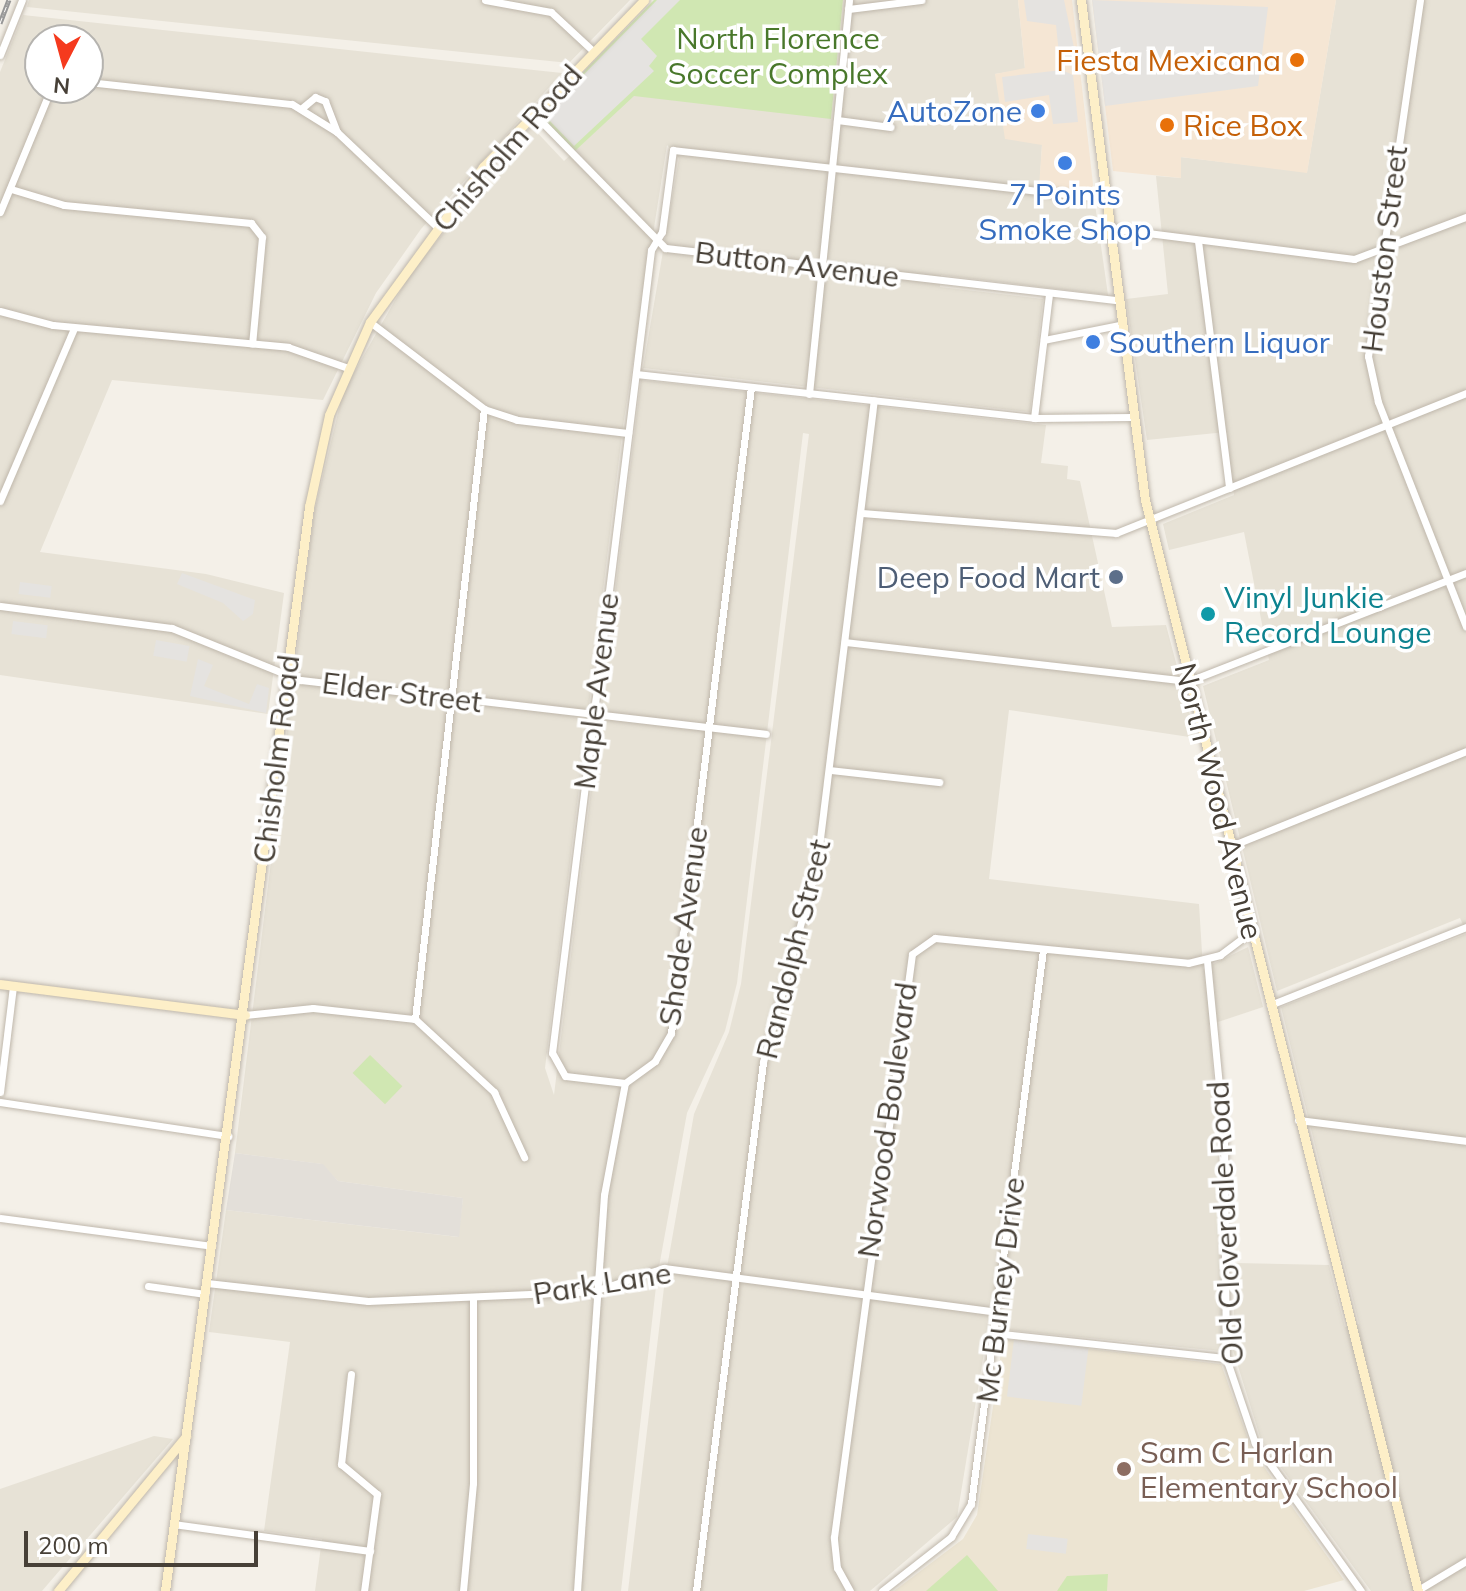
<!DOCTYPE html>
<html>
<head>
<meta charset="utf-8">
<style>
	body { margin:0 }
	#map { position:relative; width:1466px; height:1591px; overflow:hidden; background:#f4f0e8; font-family:Mulish,sans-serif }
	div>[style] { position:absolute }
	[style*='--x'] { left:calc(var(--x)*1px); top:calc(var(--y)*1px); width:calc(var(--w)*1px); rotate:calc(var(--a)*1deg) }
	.residential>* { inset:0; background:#e7e2d6 }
	.commercial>* { inset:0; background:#f5e6d4 }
	.industrial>* { inset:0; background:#e3dfd9 }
	.education>* { inset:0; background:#ece4d2 }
	.green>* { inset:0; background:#d0e7b2; transform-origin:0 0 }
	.parking>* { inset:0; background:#e5e3e0; transform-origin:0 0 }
	.roads { filter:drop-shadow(0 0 2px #bfb7ab) drop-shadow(0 0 2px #bfb7ab) }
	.street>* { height:7px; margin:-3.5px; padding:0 3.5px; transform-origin:3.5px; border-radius:3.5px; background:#fff }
	.secondary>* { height:9px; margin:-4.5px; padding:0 4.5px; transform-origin:4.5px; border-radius:4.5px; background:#fdefc8 }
	.rail>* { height:5px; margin-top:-2.5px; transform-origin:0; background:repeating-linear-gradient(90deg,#fff 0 6px,#979797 0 12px); box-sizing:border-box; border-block:2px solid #979797 }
	.dots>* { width:22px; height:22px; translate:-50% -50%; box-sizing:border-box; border:4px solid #fff; border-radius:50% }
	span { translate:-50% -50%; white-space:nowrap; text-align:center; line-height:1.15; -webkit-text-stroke:7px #fff; paint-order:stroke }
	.park-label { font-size:30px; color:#49782b }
	.food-label { font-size:30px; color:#c56008 }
	.right { translate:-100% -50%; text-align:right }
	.left { translate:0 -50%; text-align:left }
	.shop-label { font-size:30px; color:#366cbe }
	.street-label { font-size:30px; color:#474037 }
	.service-label { font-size:30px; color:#4e5e75 }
	.culture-label { font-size:30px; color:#0d838f }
	.education-label { font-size:30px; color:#785e54 }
	.north { position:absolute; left:24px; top:24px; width:80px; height:80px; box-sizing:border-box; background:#fff; border:2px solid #b5b3af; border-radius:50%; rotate:186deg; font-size:22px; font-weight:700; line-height:32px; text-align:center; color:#474037 }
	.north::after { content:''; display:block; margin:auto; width:28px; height:36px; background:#f53a1e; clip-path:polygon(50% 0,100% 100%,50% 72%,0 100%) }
	.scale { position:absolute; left:24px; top:1531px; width:234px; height:36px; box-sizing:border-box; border:4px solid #474037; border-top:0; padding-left:10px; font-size:24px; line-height:28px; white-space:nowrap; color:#474037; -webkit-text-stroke:6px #fff; paint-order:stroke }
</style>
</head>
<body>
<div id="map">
	<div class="residential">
		<i style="clip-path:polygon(29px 0,630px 0,569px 63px,27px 7px)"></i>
		<i style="clip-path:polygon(843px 0,1018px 0,1025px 69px,995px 74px,1042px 144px,1039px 196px,1095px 204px,1108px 295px,941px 275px,940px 287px,1043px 299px,1030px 412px,643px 368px,679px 158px,667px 145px,623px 426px,545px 1068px,554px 1095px,641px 380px,1046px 425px,1041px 463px,1068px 466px,1067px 479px,1080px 481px,1112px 627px,1166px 625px,1196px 738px,1009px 710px,989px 879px,1199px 904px,1203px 969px,1248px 947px,1263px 1007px,1209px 1025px,1222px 1179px,1221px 1351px,988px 1328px,957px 1517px,870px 1591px,628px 1591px,665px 1279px,694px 1114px,729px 1032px,741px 984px,809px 434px,803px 433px,737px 983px,725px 1031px,687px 1113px,657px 1278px,621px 1591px,315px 1591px,322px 1539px,264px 1531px,290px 1342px,209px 1332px,226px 1210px,458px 1237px,463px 1198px,338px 1181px,322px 1164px,235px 1153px,314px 513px,343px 392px,410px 274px,531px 126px,564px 161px,634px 95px,831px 118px)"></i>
		<i style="clip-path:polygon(1336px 0,1466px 0,1466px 931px,1460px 918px,1277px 991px,1203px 686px,1269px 660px,1244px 532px,1169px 550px,1163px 524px,1234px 495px,1226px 432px,1147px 440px,1126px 299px,1168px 294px,1156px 176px,1181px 178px,1180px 157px,1307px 172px)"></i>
		<i style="clip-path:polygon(evenodd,23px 15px,562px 73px,421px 229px,376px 293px,323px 400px,112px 380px,40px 552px,206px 574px,284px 593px,268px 714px,0 675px,0 72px,23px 15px,40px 40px,88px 40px,88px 88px,40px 88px,40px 40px)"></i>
		<i style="clip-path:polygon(1466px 934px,1466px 1591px,1371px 1591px,1261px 1440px,1233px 1350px,1235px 1263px,1329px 1265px,1345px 1327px,1359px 1324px,1281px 1007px)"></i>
		<i style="clip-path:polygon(154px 1436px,173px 1439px,42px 1591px,0 1591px,0 1489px)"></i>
	</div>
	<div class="commercial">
		<i style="clip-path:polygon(1018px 0,1072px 0,1094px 193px,1039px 187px,1042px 145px,1005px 139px,995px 74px,1025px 68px)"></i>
		<i style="clip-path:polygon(1092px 0,1336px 0,1307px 173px,1181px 157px,1181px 178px,1113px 171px)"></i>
	</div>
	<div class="industrial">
		<i style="clip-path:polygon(235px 1153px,323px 1164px,338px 1181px,463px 1198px,459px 1237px,226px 1210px)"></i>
	</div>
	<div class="education">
		<i style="clip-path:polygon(1003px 1339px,1221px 1364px,1252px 1450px,1344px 1580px,1304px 1591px,894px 1591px,963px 1539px,977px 1515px)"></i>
	</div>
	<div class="green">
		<i style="clip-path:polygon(654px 0,843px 0,831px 119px,634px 96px,575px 151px,540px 116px)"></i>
		<i style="left:370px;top:1055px;width:45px;height:25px;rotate:44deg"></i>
		<i style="clip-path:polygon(967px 1555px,998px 1591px,926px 1591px)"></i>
		<i style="clip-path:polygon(1108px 1574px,1107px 1591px,1057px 1591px,1067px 1576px)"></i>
	</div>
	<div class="parking">
		<i style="clip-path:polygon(657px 0,680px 0,641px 39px,657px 56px,649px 66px,654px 71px,574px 146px,544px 115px)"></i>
		<i style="clip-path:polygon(1024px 0,1064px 0,1077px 62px,1060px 64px,1056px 25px,1027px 21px)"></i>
		<i style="clip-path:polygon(1092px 0,1268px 7px,1258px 86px,1105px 106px)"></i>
		<i style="clip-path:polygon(1062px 70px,1073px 75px,1078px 122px,1053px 124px,1049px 95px,1005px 102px,1002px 77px)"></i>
		<i style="clip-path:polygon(182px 573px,255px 600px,253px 614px,243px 621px,223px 603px,177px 584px)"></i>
		<i style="left:20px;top:582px;width:32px;height:12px;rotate:7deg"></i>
		<i style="left:13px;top:621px;width:35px;height:13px;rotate:7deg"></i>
		<i style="left:156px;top:640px;width:34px;height:16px;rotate:10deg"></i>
		<i style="clip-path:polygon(198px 659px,213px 665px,204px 686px,249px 704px,257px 684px,269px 688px,266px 713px,190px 696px)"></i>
		<i style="left:1014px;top:1339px;width:75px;height:58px;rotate:7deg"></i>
		<i style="left:1028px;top:1534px;width:40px;height:15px;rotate:7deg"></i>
	</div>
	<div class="roads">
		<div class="street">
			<i style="--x:485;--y:0;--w:67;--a:10.3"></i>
			<i style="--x:551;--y:12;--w:57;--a:42.9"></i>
			<i style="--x:1420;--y:0;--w:360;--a:98.3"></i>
			<i style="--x:1368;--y:356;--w:47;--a:77.7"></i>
			<i style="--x:1378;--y:402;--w:241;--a:68.6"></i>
			<i style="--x:848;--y:9;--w:74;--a:-7"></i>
			<i style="--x:0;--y:55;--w:59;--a:-68.2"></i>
			<i style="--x:88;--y:82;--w:205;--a:6.2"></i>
			<i style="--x:292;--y:104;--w:53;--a:31.9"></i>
			<i style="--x:302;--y:108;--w:17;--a:-40"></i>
			<i style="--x:315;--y:97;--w:11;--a:22"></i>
			<i style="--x:325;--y:101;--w:33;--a:69"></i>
			<i style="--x:337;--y:132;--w:138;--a:43.5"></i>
			<i style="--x:533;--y:113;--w:189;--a:45.6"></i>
			<i style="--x:665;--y:248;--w:454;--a:6.6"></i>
			<i style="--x:837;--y:120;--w:54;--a:7.4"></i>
			<i style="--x:11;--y:189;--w:55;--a:16.8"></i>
			<i style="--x:64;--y:205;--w:188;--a:5.5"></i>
			<i style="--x:251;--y:223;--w:18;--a:52"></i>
			<i style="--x:262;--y:237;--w:107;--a:95.3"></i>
			<i style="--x:0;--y:212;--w:134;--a:-67.6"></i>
			<i style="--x:1108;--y:228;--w:248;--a:7.2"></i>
			<i style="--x:1354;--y:259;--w:120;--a:-20.6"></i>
			<i style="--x:1198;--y:241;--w:249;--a:82.8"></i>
			<i style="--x:0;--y:311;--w:55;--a:14.8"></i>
			<i style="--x:53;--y:325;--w:236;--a:5.3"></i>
			<i style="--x:288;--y:347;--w:64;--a:19.3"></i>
			<i style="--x:370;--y:322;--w:143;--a:37.3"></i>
			<i style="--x:484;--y:409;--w:35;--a:18"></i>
			<i style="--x:517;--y:420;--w:112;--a:6.7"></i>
			<i style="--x:1044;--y:340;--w:76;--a:-11.3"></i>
			<i style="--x:636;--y:374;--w:400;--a:6.3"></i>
			<i style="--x:1034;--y:418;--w:98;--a:-0.6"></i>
			<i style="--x:809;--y:394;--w:396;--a:-84.2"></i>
			<i style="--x:1034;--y:418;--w:125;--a:-83.1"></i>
			<i style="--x:0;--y:501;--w:188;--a:-66.8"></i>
			<i style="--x:862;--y:513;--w:255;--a:4.5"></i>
			<i style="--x:1116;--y:533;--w:377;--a:-21.8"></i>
			<i style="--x:0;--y:606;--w:173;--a:7.3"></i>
			<i style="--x:172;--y:628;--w:138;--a:22.1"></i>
			<i style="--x:300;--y:680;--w:469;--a:6.6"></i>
			<i style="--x:845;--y:642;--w:346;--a:6.5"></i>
			<i style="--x:1189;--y:681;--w:297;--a:-21.3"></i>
			<i style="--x:830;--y:770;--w:110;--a:6.3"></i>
			<i style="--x:1231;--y:846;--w:253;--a:-22"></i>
			<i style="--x:1207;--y:961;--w:177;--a:84.5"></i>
			<i style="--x:1224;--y:1137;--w:221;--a:89.5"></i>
			<i style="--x:1226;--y:1358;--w:90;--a:71.2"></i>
			<i style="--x:1255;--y:1443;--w:182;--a:54.4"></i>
			<i style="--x:1270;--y:1005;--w:211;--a:-21.7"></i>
			<i style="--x:245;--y:1015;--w:68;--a:-5.9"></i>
			<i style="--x:313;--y:1008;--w:103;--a:6.2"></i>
			<i style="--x:415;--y:1019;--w:108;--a:42.7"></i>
			<i style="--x:494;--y:1092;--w:72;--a:65.2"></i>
			<i style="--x:415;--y:1019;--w:614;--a:-83.55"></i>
			<i style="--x:625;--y:1083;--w:60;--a:-173.3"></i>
			<i style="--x:565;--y:1076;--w:26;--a:-119"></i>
			<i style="--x:552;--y:1053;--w:809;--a:-82.97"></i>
			<i style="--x:651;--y:250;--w:21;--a:-59"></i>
			<i style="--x:662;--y:232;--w:83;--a:-82.4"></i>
			<i style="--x:673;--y:150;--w:434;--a:6.4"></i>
			<i style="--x:0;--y:1092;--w:107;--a:-83"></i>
			<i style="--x:0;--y:1102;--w:231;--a:8.5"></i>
			<i style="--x:1298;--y:1120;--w:169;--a:7.1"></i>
			<i style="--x:0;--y:1218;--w:214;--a:7.5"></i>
			<i style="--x:207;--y:1283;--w:162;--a:6.4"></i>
			<i style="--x:368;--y:1301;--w:226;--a:-2.5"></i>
			<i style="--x:594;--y:1291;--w:74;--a:-18.2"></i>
			<i style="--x:664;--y:1268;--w:335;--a:7.5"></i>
			<i style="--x:148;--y:1286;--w:58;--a:8"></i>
			<i style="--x:994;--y:1333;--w:233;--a:6.2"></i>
			<i style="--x:351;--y:1374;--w:91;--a:96.3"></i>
			<i style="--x:341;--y:1464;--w:47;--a:39.8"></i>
			<i style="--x:377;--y:1494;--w:98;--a:97.6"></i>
			<i style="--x:173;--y:1524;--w:199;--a:7.8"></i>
			<i style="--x:1418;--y:1590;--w:56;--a:-31.1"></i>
			<i style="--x:463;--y:1591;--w:108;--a:-84.7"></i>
			<i style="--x:473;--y:1483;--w:186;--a:-90"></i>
			<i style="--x:577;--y:1591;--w:397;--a:-86.1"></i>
			<i style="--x:604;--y:1195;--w:114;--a:-79.4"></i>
			<i style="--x:625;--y:1083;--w:37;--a:-36"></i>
			<i style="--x:655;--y:1061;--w:32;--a:-60"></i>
			<i style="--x:671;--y:1033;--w:651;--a:-82.94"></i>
			<i style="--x:696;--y:1591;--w:533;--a:-82.78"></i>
			<i style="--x:763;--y:1062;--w:206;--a:-74.8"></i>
			<i style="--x:817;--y:863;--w:466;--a:-83"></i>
			<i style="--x:850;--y:1591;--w:26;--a:-119"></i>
			<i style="--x:837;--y:1568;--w:31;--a:-96"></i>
			<i style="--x:834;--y:1537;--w:588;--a:-82.38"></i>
			<i style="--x:912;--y:954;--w:28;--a:-35"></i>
			<i style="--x:935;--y:938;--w:254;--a:5.6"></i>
			<i style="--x:1188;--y:963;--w:33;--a:-14"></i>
			<i style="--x:1220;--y:955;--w:40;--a:-37"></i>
			<i style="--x:882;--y:1591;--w:88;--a:-38"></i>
			<i style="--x:951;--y:1537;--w:39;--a:-59"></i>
			<i style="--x:971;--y:1504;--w:559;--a:-82.6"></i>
		</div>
		<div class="secondary">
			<i style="--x:1081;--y:0;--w:504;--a:82.71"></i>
			<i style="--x:1145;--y:500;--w:1125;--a:75.95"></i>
			<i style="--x:0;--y:984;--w:247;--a:7.2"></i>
			<i style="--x:58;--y:1591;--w:201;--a:-50.4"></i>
			<i style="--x:165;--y:1591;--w:1094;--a:-82.43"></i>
			<i style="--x:309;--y:507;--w:94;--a:-77.7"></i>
			<i style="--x:329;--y:415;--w:102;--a:-66.2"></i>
			<i style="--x:370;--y:322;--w:192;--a:-53.9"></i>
			<i style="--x:483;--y:167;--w:232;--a:-46"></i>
		</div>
	</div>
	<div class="rail">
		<i style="--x:0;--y:23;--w:25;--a:-69"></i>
	</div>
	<div class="dots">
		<i style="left:1297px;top:60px;background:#e8710a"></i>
		<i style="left:1038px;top:111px;background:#3f7fe0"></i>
		<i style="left:1167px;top:125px;background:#e8710a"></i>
		<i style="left:1065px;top:163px;background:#3f7fe0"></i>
		<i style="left:1093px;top:342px;background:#3f7fe0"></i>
		<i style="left:1116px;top:577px;background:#5c6f8a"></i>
		<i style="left:1208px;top:614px;background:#0f9aa8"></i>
		<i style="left:1124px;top:1469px;background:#8d6e63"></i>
	</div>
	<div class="park-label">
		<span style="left:778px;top:55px">North Florence<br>Soccer Complex</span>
	</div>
	<div class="food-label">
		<span class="right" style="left:1281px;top:60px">Fiesta Mexicana</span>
		<span class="left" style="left:1183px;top:125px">Rice Box</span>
	</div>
	<div class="shop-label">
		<span class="right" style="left:1022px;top:111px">AutoZone</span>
		<span style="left:1065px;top:211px">7 Points<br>Smoke Shop</span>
		<span class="left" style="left:1109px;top:342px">Southern Liquor</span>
	</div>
	<div class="street-label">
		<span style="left:507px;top:148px;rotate:-49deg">Chisholm Road</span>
		<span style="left:1384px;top:249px;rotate:-83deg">Houston Street</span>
		<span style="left:797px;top:264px;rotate:7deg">Button Avenue</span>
		<span style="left:596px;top:691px;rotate:-83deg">Maple Avenue</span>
		<span style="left:402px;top:692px;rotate:7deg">Elder Street</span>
		<span style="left:276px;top:759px;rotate:-83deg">Chisholm Road</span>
		<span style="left:1219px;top:801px;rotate:76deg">North Wood Avenue</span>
		<span style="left:683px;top:926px;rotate:-82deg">Shade Avenue</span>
		<span style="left:793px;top:949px;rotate:-76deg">Randolph Street</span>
		<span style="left:887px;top:1120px;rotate:-82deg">Norwood Boulevard</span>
		<span style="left:1225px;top:1223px;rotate:-93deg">Old Cloverdale Road</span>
		<span style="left:602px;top:1283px;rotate:-9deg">Park Lane</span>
		<span style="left:1000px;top:1290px;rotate:-83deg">Mc Burney Drive</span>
	</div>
	<div class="service-label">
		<span class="right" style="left:1100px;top:577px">Deep Food Mart</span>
	</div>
	<div class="culture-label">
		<span class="left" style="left:1224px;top:614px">Vinyl Junkie<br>Record Lounge</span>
	</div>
	<div class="education-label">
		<span class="left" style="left:1140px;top:1469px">Sam C Harlan<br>Elementary School</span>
	</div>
	<div class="north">N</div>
	<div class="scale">200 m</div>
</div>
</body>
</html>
